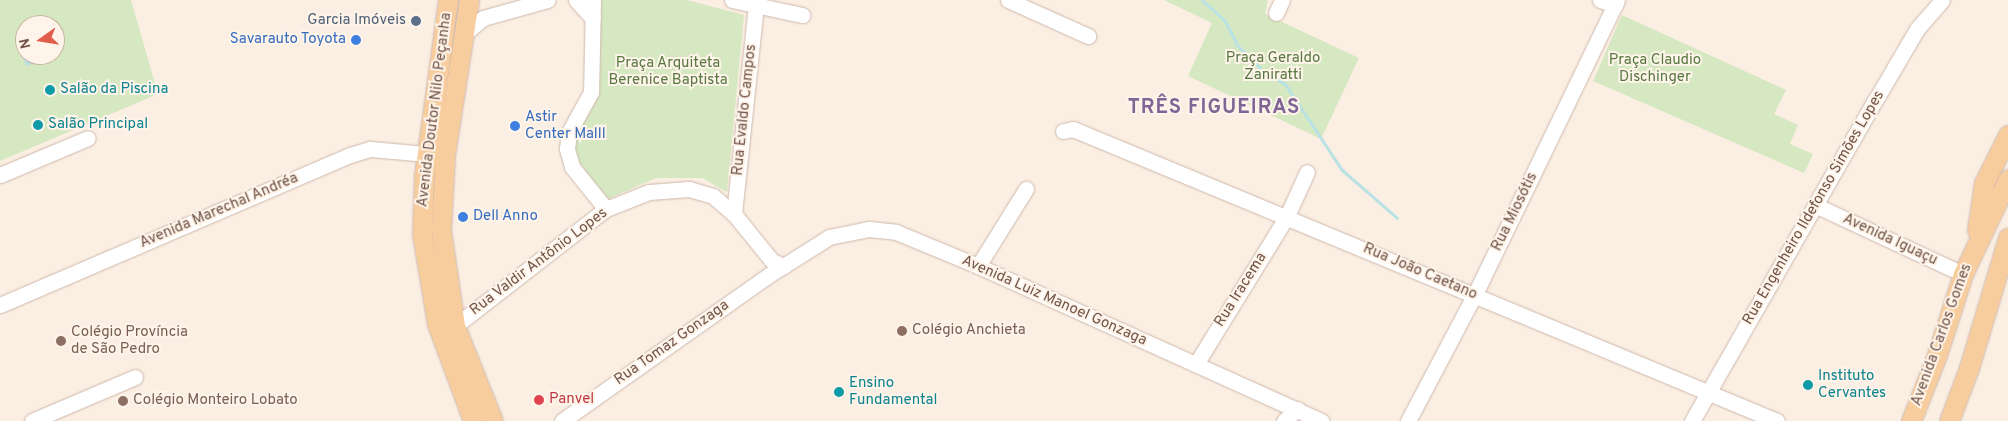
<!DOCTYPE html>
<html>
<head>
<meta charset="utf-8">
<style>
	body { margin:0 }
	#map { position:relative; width:2008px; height:421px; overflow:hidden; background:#fbefe3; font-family:Overpass,sans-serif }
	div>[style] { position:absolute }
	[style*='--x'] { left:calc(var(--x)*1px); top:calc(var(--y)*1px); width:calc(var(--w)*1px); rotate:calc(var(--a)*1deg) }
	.green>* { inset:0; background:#d6e8c2 }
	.water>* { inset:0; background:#b9e2e4 }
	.stream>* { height:3px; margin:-1.5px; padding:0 1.5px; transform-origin:1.5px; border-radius:1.5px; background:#b9e2e4 }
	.roads { filter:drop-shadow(0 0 1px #ceb8ad) drop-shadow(0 0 1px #ceb8ad) }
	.minor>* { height:15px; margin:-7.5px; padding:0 7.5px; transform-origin:7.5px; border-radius:7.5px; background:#fff }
	.major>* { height:19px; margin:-9.5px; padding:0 9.5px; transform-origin:9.5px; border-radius:9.5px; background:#f8cd9e }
	.dots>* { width:14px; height:14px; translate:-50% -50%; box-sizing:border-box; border:2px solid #fef4e9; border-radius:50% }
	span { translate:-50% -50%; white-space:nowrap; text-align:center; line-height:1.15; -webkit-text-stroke:4px #fef4e9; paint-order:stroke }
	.service-label { font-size:15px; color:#4e5e75 }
	.right { translate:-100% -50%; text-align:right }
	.shop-label { font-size:15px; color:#366cbe }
	.left { translate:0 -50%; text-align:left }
	.park-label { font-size:15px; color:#587842 }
	.culture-label { font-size:15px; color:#0d838f }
	.street-label { font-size:15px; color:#72544a }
	.education-label { font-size:15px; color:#785e54 }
	.health-label { font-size:15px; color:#be3a42 }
	.district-label { font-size:20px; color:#806696; font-weight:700; letter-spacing:1px }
	.north { position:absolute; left:15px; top:15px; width:50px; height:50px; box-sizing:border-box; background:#fef4e9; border:1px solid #c6b4a9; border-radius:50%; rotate:257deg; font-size:14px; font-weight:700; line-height:20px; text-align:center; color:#72544a }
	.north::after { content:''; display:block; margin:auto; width:18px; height:22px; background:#e15d4c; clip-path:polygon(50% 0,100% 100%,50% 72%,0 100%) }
</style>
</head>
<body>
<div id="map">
	<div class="green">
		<i style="clip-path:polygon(evenodd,0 0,131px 0,158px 94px,0 161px,0 0,25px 25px,55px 25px,55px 55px,25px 55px,25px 25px)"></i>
		<i style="clip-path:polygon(599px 0,687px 0,744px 15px,727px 192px,702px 178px,656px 178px,608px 199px,577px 159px,574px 145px,577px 132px,592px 109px,599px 88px)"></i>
		<i style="clip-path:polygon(1164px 0,1268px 0,1265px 14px,1359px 58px,1321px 139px,1188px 76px,1212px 23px)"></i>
		<i style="clip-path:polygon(1622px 15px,1786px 90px,1774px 114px,1798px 125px,1790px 144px,1813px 154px,1804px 173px,1593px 81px)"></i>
	</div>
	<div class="water">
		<i style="clip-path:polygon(25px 51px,25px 55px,48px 55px,49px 59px,26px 66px,21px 52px)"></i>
	</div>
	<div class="stream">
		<i style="--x:1202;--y:0;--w:31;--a:42"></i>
		<i style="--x:1225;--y:21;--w:27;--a:63"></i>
		<i style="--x:1237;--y:45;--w:37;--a:45"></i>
		<i style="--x:1263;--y:71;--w:26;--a:31"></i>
		<i style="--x:1285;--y:84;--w:103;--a:56.5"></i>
		<i style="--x:1342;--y:170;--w:73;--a:41.1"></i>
	</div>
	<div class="roads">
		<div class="minor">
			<i style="--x:576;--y:0;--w:25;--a:48"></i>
			<i style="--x:593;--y:0;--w:92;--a:91.2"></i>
			<i style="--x:591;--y:92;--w:46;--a:118.8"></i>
			<i style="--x:569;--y:132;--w:17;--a:97"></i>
			<i style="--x:567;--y:149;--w:19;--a:74"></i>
			<i style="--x:572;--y:167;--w:54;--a:51"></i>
			<i style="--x:732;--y:0;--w:72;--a:12.1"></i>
			<i style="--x:1008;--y:0;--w:88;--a:24.2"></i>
			<i style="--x:1600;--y:0;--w:16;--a:18"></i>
			<i style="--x:1276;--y:13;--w:14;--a:-65"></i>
			<i style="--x:464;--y:34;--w:25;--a:-40"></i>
			<i style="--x:483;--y:18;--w:67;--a:-15.5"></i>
			<i style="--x:1063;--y:131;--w:10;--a:-11"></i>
			<i style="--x:1073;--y:129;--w:762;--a:22.53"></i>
			<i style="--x:0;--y:175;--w:95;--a:-22.8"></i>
			<i style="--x:1817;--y:206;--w:161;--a:25"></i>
			<i style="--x:734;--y:214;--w:210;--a:-84"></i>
			<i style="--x:978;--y:266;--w:91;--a:-58.1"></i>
			<i style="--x:0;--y:305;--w:381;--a:-23.2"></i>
			<i style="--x:350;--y:155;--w:21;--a:-17"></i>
			<i style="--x:370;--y:149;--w:67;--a:5.1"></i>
			<i style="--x:455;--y:326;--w:191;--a:-37.8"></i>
			<i style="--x:606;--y:209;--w:46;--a:-21.6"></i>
			<i style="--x:649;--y:192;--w:40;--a:-4.3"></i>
			<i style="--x:689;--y:189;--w:25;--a:16"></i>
			<i style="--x:713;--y:196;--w:28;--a:41"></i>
			<i style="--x:734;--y:214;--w:60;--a:51"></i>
			<i style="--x:772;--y:261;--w:13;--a:23"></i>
			<i style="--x:1196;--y:364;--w:174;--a:-58.4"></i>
			<i style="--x:1287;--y:216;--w:48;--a:-65.6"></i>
			<i style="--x:32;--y:421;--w:112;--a:-23.1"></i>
			<i style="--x:562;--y:421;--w:253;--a:-35.2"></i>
			<i style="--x:769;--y:275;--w:71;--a:-32.3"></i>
			<i style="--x:829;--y:237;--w:41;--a:-11.3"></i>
			<i style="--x:869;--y:229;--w:27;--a:6"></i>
			<i style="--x:896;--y:232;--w:89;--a:22.5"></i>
			<i style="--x:978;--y:266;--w:377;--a:24.3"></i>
			<i style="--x:1284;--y:421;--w:18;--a:-43"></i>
			<i style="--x:1408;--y:421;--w:144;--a:-62.2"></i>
			<i style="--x:1475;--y:294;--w:326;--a:-64.2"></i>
			<i style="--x:1692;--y:421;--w:371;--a:-60.3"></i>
			<i style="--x:1876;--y:99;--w:81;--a:-59.6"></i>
			<i style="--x:1917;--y:29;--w:38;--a:-49"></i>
		</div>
		<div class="major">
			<i style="--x:448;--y:0;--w:177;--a:97.8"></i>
			<i style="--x:424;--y:175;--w:59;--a:91.9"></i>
			<i style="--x:422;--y:234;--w:91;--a:80.5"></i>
			<i style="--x:437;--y:324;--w:103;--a:69.6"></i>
			<i style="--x:469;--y:0;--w:157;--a:98.8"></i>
			<i style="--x:445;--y:155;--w:75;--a:93.1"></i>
			<i style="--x:441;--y:230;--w:97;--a:81.7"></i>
			<i style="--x:455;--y:326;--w:102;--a:68.2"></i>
			<i style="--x:1977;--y:230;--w:48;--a:-81.5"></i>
			<i style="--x:1984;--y:183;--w:54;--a:-63.4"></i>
			<i style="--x:1911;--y:421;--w:71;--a:-68.5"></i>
			<i style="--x:1937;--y:355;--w:85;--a:-72.2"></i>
			<i style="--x:1963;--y:274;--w:105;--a:-64.7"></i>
			<i style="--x:1949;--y:421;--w:57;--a:-69.3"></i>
			<i style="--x:1969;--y:368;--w:136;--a:-73.3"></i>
		</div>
	</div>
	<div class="dots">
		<i style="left:416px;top:21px;background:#5c6f8a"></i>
		<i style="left:356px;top:40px;background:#3f7fe0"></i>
		<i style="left:50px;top:90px;background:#0f9aa8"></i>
		<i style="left:38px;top:125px;background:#0f9aa8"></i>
		<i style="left:515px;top:126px;background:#3f7fe0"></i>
		<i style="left:463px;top:217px;background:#3f7fe0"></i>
		<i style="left:902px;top:331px;background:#8d6e63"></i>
		<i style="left:61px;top:341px;background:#8d6e63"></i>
		<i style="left:1808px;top:385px;background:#0f9aa8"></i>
		<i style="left:839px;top:392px;background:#0f9aa8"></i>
		<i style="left:539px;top:400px;background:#e0444e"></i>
		<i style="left:123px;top:401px;background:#8d6e63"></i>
	</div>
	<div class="service-label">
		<span class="right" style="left:406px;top:21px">Garcia Imóveis</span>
	</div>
	<div class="shop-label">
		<span class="right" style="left:346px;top:40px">Savarauto Toyota</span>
		<span class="left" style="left:525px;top:126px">Astir<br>Center Malll</span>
		<span class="left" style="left:473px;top:217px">Dell Anno</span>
	</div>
	<div class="park-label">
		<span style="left:1273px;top:67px">Praça Geraldo<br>Zaniratti</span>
		<span style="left:1655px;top:69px">Praça Claudio<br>Dischinger</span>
		<span style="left:668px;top:72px">Praça Arquiteta<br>Berenice Baptista</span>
	</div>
	<div class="culture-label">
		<span class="left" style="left:60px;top:90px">Salão da Piscina</span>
		<span class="left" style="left:48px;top:125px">Salão Principal</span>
		<span class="left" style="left:1818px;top:385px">Instituto<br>Cervantes</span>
		<span class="left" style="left:849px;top:392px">Ensino<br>Fundamental</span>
	</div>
	<div class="street-label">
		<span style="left:435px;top:110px;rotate:-83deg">Avenida Doutor Nilo Peçanha</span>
		<span style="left:745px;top:110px;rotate:-84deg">Rua Evaldo Campos</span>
		<span style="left:1814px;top:208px;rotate:-60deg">Rua Engenheiro Ildefonso Simões Lopes</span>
		<span style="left:219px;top:211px;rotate:-23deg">Avenida Marechal Andréa</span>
		<span style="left:1515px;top:212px;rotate:-64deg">Rua Miosótis</span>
		<span style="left:1890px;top:240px;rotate:25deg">Avenida Iguaçu</span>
		<span style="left:539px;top:262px;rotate:-37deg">Rua Valdir Antônio Lopes</span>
		<span style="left:1420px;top:272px;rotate:23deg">Rua João Caetano</span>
		<span style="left:1241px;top:290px;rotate:-58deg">Rua Iracema</span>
		<span style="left:1054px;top:301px;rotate:24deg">Avenida Luiz Manoel Gonzaga</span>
		<span style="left:1942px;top:335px;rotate:-70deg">Avenida Carlos Gomes</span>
		<span style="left:672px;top:343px;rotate:-35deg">Rua Tomaz Gonzaga</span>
	</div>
	<div class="education-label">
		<span class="left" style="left:912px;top:331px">Colégio Anchieta</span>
		<span class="left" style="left:71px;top:341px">Colégio Província<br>de São Pedro</span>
		<span class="left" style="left:133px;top:401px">Colégio Monteiro Lobato</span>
	</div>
	<div class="health-label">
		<span class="left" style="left:549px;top:400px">Panvel</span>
	</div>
	<div class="district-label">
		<span style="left:1214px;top:108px">TRÊS FIGUEIRAS</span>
	</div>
	<div class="north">N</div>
</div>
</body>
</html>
